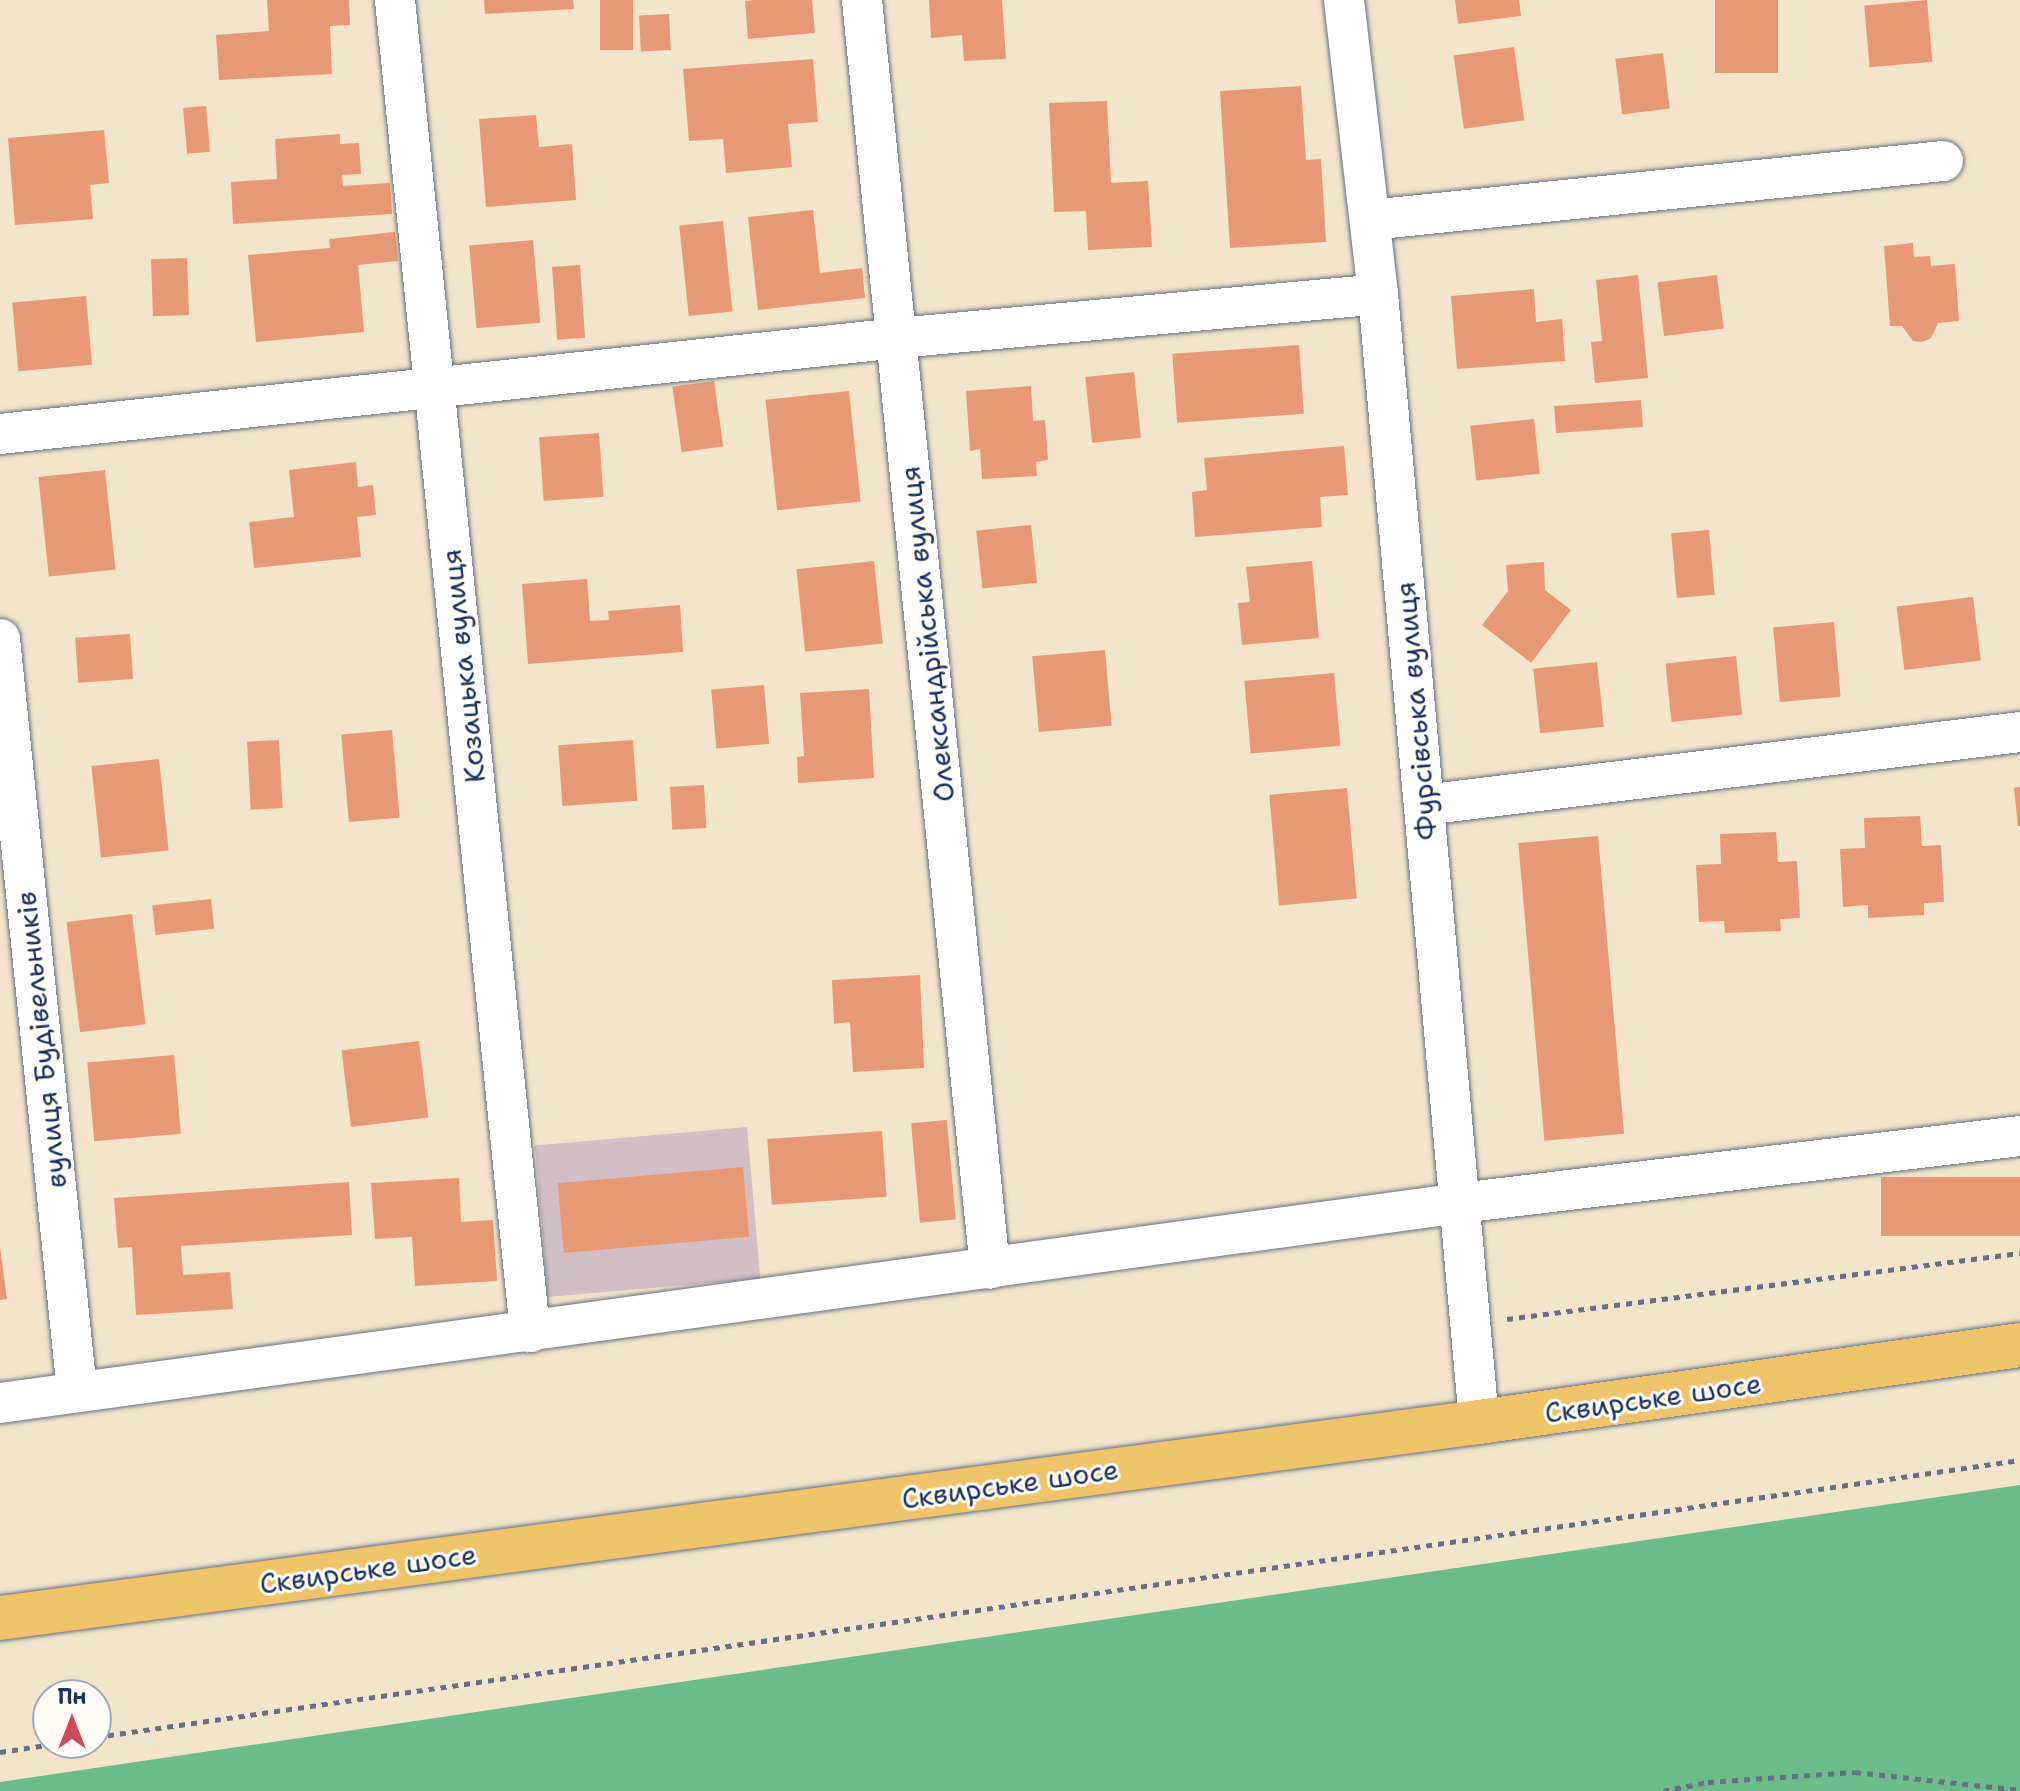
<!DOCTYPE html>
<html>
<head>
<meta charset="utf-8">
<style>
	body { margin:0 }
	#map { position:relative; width:2020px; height:1791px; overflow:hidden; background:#f2e5cb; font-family:"Shantell Sans",sans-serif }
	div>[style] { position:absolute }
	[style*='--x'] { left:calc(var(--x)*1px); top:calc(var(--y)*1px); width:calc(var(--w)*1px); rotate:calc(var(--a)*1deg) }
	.industrial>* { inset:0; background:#d2bec4; transform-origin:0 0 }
	.forest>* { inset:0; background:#6bbc88 }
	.building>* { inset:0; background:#e79975; transform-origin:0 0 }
	.path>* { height:5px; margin-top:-2.5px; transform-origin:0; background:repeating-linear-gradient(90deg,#666f84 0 6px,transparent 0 12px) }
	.roads { filter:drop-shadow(0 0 2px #666f84) drop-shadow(0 0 2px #666f84) }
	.minor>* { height:40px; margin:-20px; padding:0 20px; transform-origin:20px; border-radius:20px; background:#fff }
	.major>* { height:44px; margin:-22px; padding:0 22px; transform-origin:22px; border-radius:22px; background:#efc469 }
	span { translate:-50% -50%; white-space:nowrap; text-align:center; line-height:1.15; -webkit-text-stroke:6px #fdfcf7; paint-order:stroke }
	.street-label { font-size:28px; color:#1b2f5e }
	.north { position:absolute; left:32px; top:1679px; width:80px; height:80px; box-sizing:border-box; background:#fdfcf7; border:2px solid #a3aaba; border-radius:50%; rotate:0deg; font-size:22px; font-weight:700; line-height:32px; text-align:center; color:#1b2f5e }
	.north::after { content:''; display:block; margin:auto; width:28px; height:36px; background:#d1495b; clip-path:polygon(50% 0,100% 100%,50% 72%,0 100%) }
</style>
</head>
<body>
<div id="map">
	<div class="industrial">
		<i style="left:747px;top:1127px;width:152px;height:213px;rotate:85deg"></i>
	</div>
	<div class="forest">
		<i style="clip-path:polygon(2020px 1485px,2020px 1791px,0 1791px,0 1782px)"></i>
	</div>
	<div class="building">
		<i style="clip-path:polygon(267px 0,349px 0,350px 25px,330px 26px,332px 74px,219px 80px,216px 35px,269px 31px)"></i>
		<i style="clip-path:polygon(484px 0,573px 0,574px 9px,485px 14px)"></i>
		<i style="left:600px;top:0;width:33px;height:50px"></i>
		<i style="clip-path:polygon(754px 0,812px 0,815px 33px,748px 39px,745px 1px)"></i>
		<i style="clip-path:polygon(929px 0,1002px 0,1006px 59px,964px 61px,962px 35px,931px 38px)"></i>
		<i style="clip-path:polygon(1455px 0,1519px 0,1521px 16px,1458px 24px)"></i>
		<i style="left:1715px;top:0;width:63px;height:73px"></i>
		<i style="left:1927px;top:0;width:62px;height:63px;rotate:85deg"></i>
		<i style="left:669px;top:14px;width:36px;height:30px;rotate:87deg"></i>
		<i style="left:1514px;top:47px;width:74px;height:61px;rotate:82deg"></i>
		<i style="left:1663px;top:53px;width:56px;height:48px;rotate:83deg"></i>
		<i style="clip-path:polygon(813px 59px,818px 122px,788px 124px,792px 167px,726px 173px,723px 139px,689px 141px,683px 69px)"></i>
		<i style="clip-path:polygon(1301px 86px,1306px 160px,1321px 159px,1326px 242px,1230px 248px,1220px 91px)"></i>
		<i style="clip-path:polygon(1107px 101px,1111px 183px,1148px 181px,1152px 247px,1088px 250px,1086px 211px,1054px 212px,1049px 103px)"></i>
		<i style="left:206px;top:106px;width:46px;height:23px;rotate:85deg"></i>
		<i style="clip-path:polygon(536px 115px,539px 147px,572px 144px,576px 200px,486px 207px,479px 119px)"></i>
		<i style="clip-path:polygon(104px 130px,109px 183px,90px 185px,93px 219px,15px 225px,8px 138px)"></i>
		<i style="clip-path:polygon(340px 134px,340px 144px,359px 143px,361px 174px,342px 175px,343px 186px,390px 183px,392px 214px,233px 224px,231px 182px,277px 179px,275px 139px)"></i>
		<i style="clip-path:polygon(813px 210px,820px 273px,862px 268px,865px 298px,758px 310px,748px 217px)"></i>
		<i style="left:723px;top:221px;width:91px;height:44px;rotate:84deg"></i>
		<i style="clip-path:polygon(395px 232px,398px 261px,358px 265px,364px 332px,256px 342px,248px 255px,330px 248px,329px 239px)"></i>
		<i style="left:533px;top:240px;width:83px;height:64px;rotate:85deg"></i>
		<i style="clip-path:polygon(1913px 243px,1914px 257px,1930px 256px,1931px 266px,1955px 264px,1959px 321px,1938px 323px,1931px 338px,1922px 342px,1913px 341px,1902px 326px,1890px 326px,1884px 246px)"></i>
		<i style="left:187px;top:258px;width:57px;height:36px;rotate:88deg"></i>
		<i style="left:580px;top:265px;width:73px;height:28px;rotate:86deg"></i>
		<i style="clip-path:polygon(1638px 275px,1648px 378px,1595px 383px,1591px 342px,1602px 341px,1596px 280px)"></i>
		<i style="left:1717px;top:275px;width:54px;height:60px;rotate:83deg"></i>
		<i style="clip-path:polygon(1534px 289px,1536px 322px,1562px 319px,1565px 361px,1457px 369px,1451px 296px)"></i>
		<i style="left:86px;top:296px;width:69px;height:74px;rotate:85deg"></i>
		<i style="left:1299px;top:345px;width:69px;height:127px;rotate:86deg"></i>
		<i style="left:1134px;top:372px;width:66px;height:49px;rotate:84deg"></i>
		<i style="left:714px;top:381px;width:66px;height:42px;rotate:82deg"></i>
		<i style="clip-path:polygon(1031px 386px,1033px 421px,1045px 420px,1048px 460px,1036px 462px,1037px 476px,982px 479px,980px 449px,970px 451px,966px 391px)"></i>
		<i style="left:849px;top:391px;width:111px;height:84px;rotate:84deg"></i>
		<i style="left:1641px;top:400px;width:27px;height:87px;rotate:86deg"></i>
		<i style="left:1534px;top:419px;width:55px;height:64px;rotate:84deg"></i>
		<i style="left:599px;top:433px;width:64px;height:60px;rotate:86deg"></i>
		<i style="clip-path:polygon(1344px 446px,1348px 495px,1320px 497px,1322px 527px,1195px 537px,1192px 492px,1207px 490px,1204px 458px)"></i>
		<i style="clip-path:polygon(356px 462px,358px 487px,373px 485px,376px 515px,357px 517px,361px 557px,254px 568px,249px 522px,294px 517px,289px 470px)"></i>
		<i style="left:105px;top:470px;width:100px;height:67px;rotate:84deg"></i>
		<i style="left:1031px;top:525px;width:58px;height:55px;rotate:84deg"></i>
		<i style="left:1709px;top:530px;width:65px;height:38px;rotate:85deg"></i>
		<i style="left:874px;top:561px;width:83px;height:78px;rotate:84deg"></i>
		<i style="clip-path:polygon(1312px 561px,1319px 638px,1242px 645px,1238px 603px,1250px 602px,1246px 567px)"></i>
		<i style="clip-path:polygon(1544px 562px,1545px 590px,1571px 610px,1531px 663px,1482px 625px,1508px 591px,1506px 565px)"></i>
		<i style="clip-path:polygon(587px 579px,590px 621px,609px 620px,608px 611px,680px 605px,683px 652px,528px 664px,522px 584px)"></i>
		<i style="left:1973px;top:597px;width:64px;height:77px;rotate:83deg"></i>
		<i style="left:1834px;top:622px;width:75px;height:61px;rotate:85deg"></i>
		<i style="left:130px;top:634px;width:45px;height:55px;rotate:86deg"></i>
		<i style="left:1105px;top:650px;width:76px;height:73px;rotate:85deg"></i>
		<i style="left:1736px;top:656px;width:59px;height:71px;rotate:84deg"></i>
		<i style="left:1597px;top:662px;width:65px;height:64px;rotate:84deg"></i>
		<i style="left:1334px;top:673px;width:73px;height:90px;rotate:85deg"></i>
		<i style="left:764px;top:685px;width:59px;height:53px;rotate:85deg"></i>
		<i style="clip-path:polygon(869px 689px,874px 778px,798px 783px,797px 757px,804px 756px,800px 693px)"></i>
		<i style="left:392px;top:730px;width:88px;height:51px;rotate:85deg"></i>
		<i style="left:279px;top:740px;width:68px;height:32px;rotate:87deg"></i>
		<i style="left:633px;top:740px;width:61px;height:75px;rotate:86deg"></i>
		<i style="left:159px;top:759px;width:92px;height:68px;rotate:84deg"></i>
		<i style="left:704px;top:785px;width:43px;height:34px;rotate:87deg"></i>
		<i style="clip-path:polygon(2020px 787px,2020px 826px,2018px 826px,2014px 788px)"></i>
		<i style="left:1347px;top:788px;width:111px;height:78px;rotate:85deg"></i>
		<i style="clip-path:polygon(1920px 816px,1922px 846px,1941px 845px,1944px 902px,1924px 903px,1924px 915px,1868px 918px,1868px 905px,1843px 907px,1840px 849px,1865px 848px,1864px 818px)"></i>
		<i style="clip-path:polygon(1776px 832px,1778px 862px,1797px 861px,1800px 918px,1780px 919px,1781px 931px,1725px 933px,1724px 921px,1699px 922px,1696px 865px,1721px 864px,1720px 834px)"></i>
		<i style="left:1598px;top:836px;width:299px;height:80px;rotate:85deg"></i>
		<i style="left:211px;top:899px;width:30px;height:59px;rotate:84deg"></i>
		<i style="left:132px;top:914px;width:111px;height:66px;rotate:83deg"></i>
		<i style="clip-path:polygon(920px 975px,924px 1068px,853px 1072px,850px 1022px,834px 1024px,832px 980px)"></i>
		<i style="left:419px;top:1041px;width:77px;height:78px;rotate:83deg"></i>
		<i style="left:174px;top:1055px;width:79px;height:87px;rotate:85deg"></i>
		<i style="left:947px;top:1120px;width:100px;height:36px;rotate:85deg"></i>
		<i style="left:882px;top:1131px;width:66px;height:115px;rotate:86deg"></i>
		<i style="left:743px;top:1167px;width:70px;height:186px;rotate:85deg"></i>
		<i style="left:2020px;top:1177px;width:59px;height:139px;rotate:90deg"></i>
		<i style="clip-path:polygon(459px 1178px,461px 1222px,493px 1220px,497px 1281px,415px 1286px,412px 1237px,375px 1239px,371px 1183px)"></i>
		<i style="clip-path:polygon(349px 1182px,352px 1235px,181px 1246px,183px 1275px,230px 1272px,233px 1309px,136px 1315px,132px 1247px,118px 1248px,114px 1198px)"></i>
		<i style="clip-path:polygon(0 1247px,7px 1299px,0 1300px)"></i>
	</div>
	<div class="path">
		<i style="--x:1507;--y:1319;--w:517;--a:-7.33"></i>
		<i style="--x:96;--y:1737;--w:1944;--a:-8.19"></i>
		<i style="--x:0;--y:1752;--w:60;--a:-8.7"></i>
		<i style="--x:1663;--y:1791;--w:46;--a:-11.3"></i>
		<i style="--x:1708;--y:1782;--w:147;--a:-3.9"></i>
		<i style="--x:1855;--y:1772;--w:166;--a:6.2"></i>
	</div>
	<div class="roads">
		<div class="minor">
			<i style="--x:395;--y:0;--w:1339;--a:84.21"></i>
			<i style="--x:862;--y:0;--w:1275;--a:84.24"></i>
			<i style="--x:1344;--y:0;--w:296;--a:83.4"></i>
			<i style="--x:1378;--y:294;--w:1133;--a:84.88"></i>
			<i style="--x:1370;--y:220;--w:576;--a:-5.88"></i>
			<i style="--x:0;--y:434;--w:903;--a:-6.1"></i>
			<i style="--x:898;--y:338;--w:482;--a:-5.2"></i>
			<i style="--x:0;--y:639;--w:757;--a:84.16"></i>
			<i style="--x:1424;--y:805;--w:600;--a:-6.98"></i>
			<i style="--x:0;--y:1403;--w:1474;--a:-7.8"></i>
			<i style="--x:1460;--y:1203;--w:564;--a:-6.82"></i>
		</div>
		<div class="major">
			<i style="--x:0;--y:1618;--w:1492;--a:-7.55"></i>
			<i style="--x:1479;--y:1422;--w:546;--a:-8.1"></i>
		</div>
	</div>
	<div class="street-label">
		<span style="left:927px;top:634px;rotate:-96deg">Олександрійська вулиця</span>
		<span style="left:463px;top:666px;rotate:-96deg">Козацька вулиця</span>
		<span style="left:1416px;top:711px;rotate:-95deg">Фурсівська вулиця</span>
		<span style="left:41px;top:1040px;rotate:-96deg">вулиця Будівельників</span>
		<span style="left:1653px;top:1398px;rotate:-8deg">Сквирське шосе</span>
		<span style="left:1010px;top:1484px;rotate:-8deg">Сквирське шосе</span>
		<span style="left:368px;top:1569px;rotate:-8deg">Сквирське шосе</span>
	</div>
	<div class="north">Пн</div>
</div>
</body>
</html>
